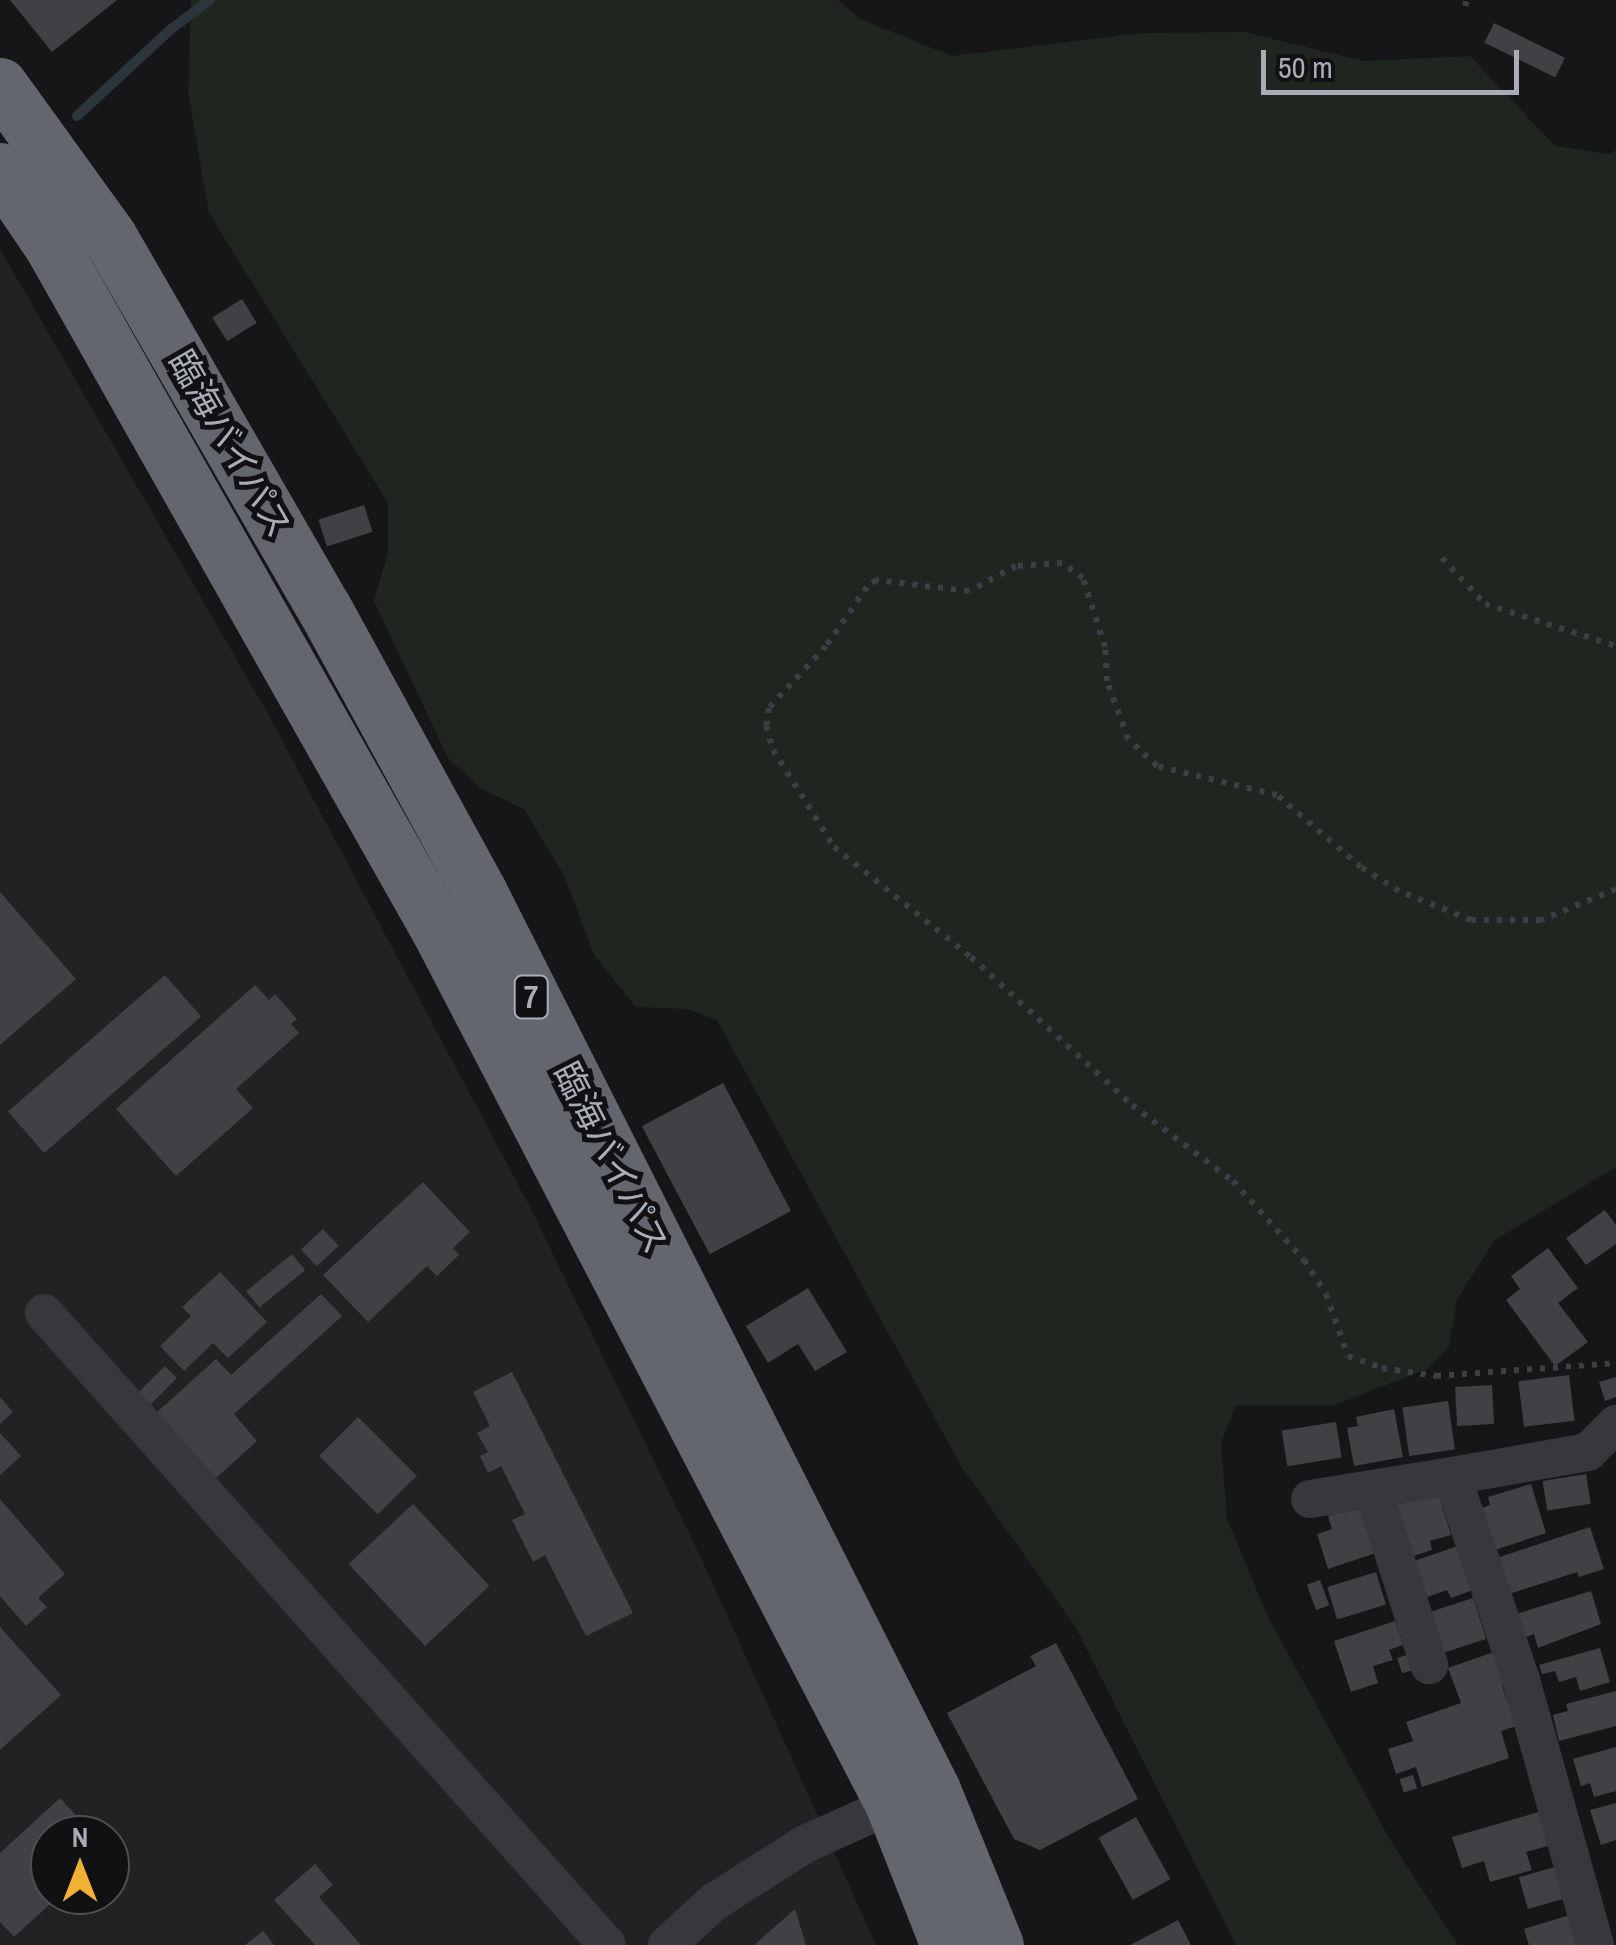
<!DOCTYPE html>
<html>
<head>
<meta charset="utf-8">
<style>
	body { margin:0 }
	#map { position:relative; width:1616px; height:1945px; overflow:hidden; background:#161618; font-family:"Archivo Narrow","Noto Sans JP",sans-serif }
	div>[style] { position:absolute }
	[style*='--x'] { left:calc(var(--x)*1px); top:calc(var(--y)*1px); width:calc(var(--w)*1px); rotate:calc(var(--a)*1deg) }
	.built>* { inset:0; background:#222225 }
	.green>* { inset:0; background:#1e261f }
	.stream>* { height:10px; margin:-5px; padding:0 5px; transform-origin:5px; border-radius:5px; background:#2c353c }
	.building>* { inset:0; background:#404145; transform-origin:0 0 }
	.path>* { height:6px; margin-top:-3px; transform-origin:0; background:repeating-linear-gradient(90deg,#3d3f44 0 5px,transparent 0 13px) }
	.minor>* { height:38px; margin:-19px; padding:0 19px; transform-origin:19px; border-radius:19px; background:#37383d }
	.highway>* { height:55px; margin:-27.5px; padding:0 27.5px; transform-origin:27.5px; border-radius:27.5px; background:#63666e }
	span { translate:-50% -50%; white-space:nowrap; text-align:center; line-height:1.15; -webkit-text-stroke:10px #111113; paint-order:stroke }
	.shield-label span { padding:2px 8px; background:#111113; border:2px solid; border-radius:8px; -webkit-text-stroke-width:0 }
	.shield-label { font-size:32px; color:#a8adb8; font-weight:700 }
	.street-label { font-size:35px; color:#a8adb8 }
	.north { position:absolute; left:30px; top:1815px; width:100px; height:100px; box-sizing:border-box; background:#111113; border:2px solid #4d4f55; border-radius:50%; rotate:0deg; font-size:28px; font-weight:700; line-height:40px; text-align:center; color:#a8adb8 }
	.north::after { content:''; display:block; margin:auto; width:35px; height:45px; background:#f2b134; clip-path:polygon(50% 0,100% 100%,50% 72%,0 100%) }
	.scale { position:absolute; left:1261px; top:50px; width:258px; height:45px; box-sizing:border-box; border:5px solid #a8adb8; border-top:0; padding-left:12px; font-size:30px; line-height:35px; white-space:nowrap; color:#a8adb8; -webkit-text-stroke:8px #111113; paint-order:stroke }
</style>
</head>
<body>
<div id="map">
	<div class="built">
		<i style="clip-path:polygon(evenodd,0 249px,267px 712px,531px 1209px,703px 1562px,876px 1945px,0 1945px,0 249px,50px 1835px,110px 1835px,110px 1895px,50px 1895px,50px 1835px)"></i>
	</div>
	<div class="green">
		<i style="clip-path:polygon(191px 0,838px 0,860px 19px,952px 56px,1142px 33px,1245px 32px,1363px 61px,1470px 56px,1555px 146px,1609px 154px,1616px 150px,1616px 1167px,1495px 1240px,1457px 1299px,1449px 1347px,1429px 1368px,1335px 1405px,1236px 1405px,1221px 1443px,1227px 1519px,1269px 1619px,1392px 1843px,1458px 1945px,1236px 1945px,1075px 1626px,961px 1466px,717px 1020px,687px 1009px,636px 1007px,594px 955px,564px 875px,524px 809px,480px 788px,448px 758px,374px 601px,388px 553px,388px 503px,209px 213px,188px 92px)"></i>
	</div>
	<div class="stream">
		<i style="--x:77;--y:116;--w:127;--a:-42.8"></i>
		<i style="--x:170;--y:30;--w:50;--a:-36.9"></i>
	</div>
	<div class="building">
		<i style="clip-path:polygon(10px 0,117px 0,52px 52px)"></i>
		<i style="left:1494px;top:23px;width:79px;height:22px;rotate:26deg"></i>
		<i style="left:242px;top:299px;width:28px;height:35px;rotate:58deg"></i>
		<i style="left:364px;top:505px;width:28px;height:48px;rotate:72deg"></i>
		<i style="clip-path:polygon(0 892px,76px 979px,0 1045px)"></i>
		<i style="left:165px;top:975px;width:55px;height:208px;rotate:49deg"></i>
		<i style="clip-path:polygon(255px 985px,269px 1000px,275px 994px,297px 1019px,291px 1024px,299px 1033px,236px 1089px,253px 1108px,176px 1176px,116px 1109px)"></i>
		<i style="left:723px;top:1083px;width:145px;height:92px;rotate:62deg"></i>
		<i style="clip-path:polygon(423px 1182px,470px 1232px,453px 1248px,459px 1255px,437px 1276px,427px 1266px,368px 1322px,323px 1275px)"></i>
		<i style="clip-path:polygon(1605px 1210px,1616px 1225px,1616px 1244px,1586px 1265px,1566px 1238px)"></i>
		<i style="left:323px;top:1229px;width:23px;height:30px;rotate:47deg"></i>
		<i style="clip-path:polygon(1548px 1248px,1578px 1288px,1558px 1303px,1588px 1342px,1555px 1366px,1506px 1300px,1520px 1289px,1511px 1276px)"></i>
		<i style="left:292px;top:1254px;width:21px;height:59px;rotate:51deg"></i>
		<i style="clip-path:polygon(220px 1272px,267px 1322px,228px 1358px,213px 1343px,184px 1371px,160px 1346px,191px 1316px,182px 1307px)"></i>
		<i style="clip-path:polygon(808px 1288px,847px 1352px,815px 1371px,798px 1344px,768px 1363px,746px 1326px)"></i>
		<i style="clip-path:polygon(321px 1294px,342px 1316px,234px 1414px,257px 1441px,215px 1479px,156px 1413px,216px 1359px,231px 1375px)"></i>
		<i style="left:165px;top:1366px;width:17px;height:38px;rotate:45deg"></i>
		<i style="clip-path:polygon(512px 1372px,633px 1613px,586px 1636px,545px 1555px,533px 1562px,512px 1520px,525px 1514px,501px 1466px,488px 1473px,480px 1456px,488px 1452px,477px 1433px,490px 1426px,473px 1392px)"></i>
		<i style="left:1569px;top:1375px;width:46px;height:51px;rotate:83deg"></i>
		<i style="clip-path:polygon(1616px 1377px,1616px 1397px,1605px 1401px,1599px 1382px)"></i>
		<i style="left:1492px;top:1385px;width:39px;height:37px;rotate:87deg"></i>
		<i style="clip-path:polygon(0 1397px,13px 1412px,0 1424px)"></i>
		<i style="left:1448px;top:1401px;width:49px;height:46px;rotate:82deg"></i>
		<i style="clip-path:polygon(1394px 1409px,1403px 1457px,1354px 1466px,1347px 1428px,1358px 1426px,1356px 1417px)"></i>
		<i style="left:358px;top:1417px;width:83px;height:55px;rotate:45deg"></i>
		<i style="left:1336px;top:1422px;width:36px;height:55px;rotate:81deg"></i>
		<i style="clip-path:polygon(0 1433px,21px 1456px,0 1475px)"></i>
		<i style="left:1586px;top:1474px;width:30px;height:44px;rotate:81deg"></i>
		<i style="clip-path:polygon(1531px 1484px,1546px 1533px,1492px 1551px,1479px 1509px,1490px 1505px,1488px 1497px)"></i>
		<i style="clip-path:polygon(1438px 1493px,1451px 1535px,1430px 1541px,1432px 1550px,1407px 1558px,1390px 1502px,1400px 1499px,1401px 1504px)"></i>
		<i style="clip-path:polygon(0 1499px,65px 1574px,38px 1598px,47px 1607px,26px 1626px,0 1596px)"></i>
		<i style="left:413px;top:1504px;width:112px;height:88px;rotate:47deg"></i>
		<i style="clip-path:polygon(1364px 1505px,1379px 1552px,1328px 1569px,1317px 1534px,1332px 1529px,1328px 1516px)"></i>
		<i style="clip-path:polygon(1590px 1527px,1604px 1569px,1579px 1577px,1577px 1572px,1509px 1594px,1497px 1558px)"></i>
		<i style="clip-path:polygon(1458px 1546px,1473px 1590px,1451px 1598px,1447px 1590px,1421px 1599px,1408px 1563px)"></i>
		<i style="left:1376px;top:1572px;width:34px;height:51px;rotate:73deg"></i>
		<i style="left:1320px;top:1580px;width:27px;height:14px;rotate:70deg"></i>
		<i style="clip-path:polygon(1591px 1591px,1601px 1624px,1538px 1648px,1534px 1634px,1523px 1638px,1516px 1614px)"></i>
		<i style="left:1473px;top:1598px;width:43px;height:46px;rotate:72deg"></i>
		<i style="clip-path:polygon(1395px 1621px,1403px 1645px,1389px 1650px,1393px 1660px,1373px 1666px,1378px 1683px,1351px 1692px,1334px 1641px)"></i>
		<i style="clip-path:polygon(0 1627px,61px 1695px,0 1750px)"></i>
		<i style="clip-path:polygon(1056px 1643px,1138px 1799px,1040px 1850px,1014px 1839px,947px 1713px,1036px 1666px,1030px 1656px)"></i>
		<i style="clip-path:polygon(1600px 1648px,1610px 1682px,1580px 1691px,1576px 1677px,1559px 1682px,1555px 1671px,1542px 1674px,1539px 1665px)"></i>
		<i style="left:1419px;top:1651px;width:16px;height:23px;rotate:72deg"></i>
		<i style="clip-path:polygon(1497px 1651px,1508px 1684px,1502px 1686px,1516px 1726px,1501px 1731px,1509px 1758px,1422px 1787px,1416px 1767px,1396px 1774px,1388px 1749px,1413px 1741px,1406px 1722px,1461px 1703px,1448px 1668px)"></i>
		<i style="clip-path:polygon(1616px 1691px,1616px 1726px,1559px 1741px,1553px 1715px,1568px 1711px,1566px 1704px)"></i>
		<i style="clip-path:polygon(1616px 1747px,1616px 1791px,1594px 1797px,1590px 1783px,1581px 1786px,1573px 1759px)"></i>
		<i style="left:1413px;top:1775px;width:14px;height:14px;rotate:73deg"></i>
		<i style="clip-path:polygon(60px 1798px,94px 1835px,50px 1835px,50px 1895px,60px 1895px,14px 1937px,0 1922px,0 1853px)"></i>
		<i style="clip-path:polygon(1616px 1803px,1616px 1840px,1601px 1845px,1590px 1810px)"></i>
		<i style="clip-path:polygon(1549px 1809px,1559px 1843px,1526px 1852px,1532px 1870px,1490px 1882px,1484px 1861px,1462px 1868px,1452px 1837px)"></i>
		<i style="left:1136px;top:1817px;width:71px;height:43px;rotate:61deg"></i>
		<i style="clip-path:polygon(315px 1864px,333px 1885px,319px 1897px,361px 1945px,315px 1945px,274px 1900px)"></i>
		<i style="left:1565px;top:1864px;width:33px;height:48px;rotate:74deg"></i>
		<i style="clip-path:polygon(795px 1909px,806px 1945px,754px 1945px)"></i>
		<i style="clip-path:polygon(1576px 1913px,1585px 1945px,1529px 1945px,1524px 1929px)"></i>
		<i style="clip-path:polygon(1178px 1920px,1191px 1945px,1130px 1945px)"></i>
		<i style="clip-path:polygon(263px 1931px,274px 1945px,245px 1945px)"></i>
	</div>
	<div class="path">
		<i style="--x:1465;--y:6;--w:6;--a:-72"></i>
		<i style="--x:1442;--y:558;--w:63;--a:46.9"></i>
		<i style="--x:1485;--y:604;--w:138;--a:17.8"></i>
		<i style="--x:1616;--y:889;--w:81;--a:157.5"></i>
		<i style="--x:1541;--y:920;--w:70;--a:180"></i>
		<i style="--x:1471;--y:920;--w:78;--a:-158.1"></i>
		<i style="--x:1399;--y:891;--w:45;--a:-147.7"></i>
		<i style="--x:1361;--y:867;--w:111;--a:-139.4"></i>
		<i style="--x:1277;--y:795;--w:123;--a:-166.4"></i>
		<i style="--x:1157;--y:766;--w:40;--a:-137"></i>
		<i style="--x:1128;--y:739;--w:62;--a:-109.9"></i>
		<i style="--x:1107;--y:681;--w:34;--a:-93"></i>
		<i style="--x:1105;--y:647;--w:72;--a:-107.7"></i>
		<i style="--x:1083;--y:578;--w:26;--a:-144"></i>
		<i style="--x:1062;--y:563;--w:46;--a:176.3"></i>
		<i style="--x:1016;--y:566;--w:53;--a:152"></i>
		<i style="--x:969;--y:591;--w:94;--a:-173.3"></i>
		<i style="--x:876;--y:580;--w:11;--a:142"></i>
		<i style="--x:867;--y:587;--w:72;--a:124.8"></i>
		<i style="--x:826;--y:646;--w:84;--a:132.6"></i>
		<i style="--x:769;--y:708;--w:18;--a:99"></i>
		<i style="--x:766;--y:726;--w:25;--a:74"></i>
		<i style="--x:773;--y:750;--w:115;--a:57.8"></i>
		<i style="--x:834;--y:847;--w:176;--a:38.8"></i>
		<i style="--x:971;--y:957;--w:219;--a:42.6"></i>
		<i style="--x:1132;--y:1105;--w:126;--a:37"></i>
		<i style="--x:1233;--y:1181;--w:106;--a:48.1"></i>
		<i style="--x:1304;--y:1260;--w:40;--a:57.1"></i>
		<i style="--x:1326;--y:1294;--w:66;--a:70.5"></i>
		<i style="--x:1348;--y:1356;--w:36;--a:19"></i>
		<i style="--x:1382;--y:1368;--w:55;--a:8.4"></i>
		<i style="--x:1436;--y:1376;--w:180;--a:-4.1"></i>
	</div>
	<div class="minor">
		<i style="--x:44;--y:1313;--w:846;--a:48.3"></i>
		<i style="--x:1373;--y:1489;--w:185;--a:72.3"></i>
		<i style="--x:1310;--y:1499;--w:144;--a:-9.2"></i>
		<i style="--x:667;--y:1945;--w:64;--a:-42.5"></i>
		<i style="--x:714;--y:1902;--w:108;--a:-32.5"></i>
		<i style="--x:805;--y:1844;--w:117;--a:-24.2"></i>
		<i style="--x:1595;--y:1945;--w:278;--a:-105.6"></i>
		<i style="--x:1520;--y:1677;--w:212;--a:-108.7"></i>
		<i style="--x:1452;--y:1476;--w:138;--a:-10"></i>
		<i style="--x:1588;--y:1452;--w:40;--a:-45"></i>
	</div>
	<div class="highway">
		<i style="--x:0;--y:85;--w:186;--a:54.2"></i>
		<i style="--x:109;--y:236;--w:430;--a:60"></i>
		<i style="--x:324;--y:608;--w:323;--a:61.3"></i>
		<i style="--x:479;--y:891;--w:1007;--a:63.21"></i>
		<i style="--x:933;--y:1790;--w:167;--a:67.9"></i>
		<i style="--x:0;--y:170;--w:91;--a:55.8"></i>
		<i style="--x:51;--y:245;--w:788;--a:60.51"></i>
		<i style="--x:439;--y:931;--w:983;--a:62.55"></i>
		<i style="--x:892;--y:1803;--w:153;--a:68.5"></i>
	</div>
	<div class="shield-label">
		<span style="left:531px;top:997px">7</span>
	</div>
	<div class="street-label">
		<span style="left:230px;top:444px;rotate:60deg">臨海バイパス</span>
		<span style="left:611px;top:1158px;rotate:63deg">臨海バイパス</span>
	</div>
	<div class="north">N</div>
	<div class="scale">50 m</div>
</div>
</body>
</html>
